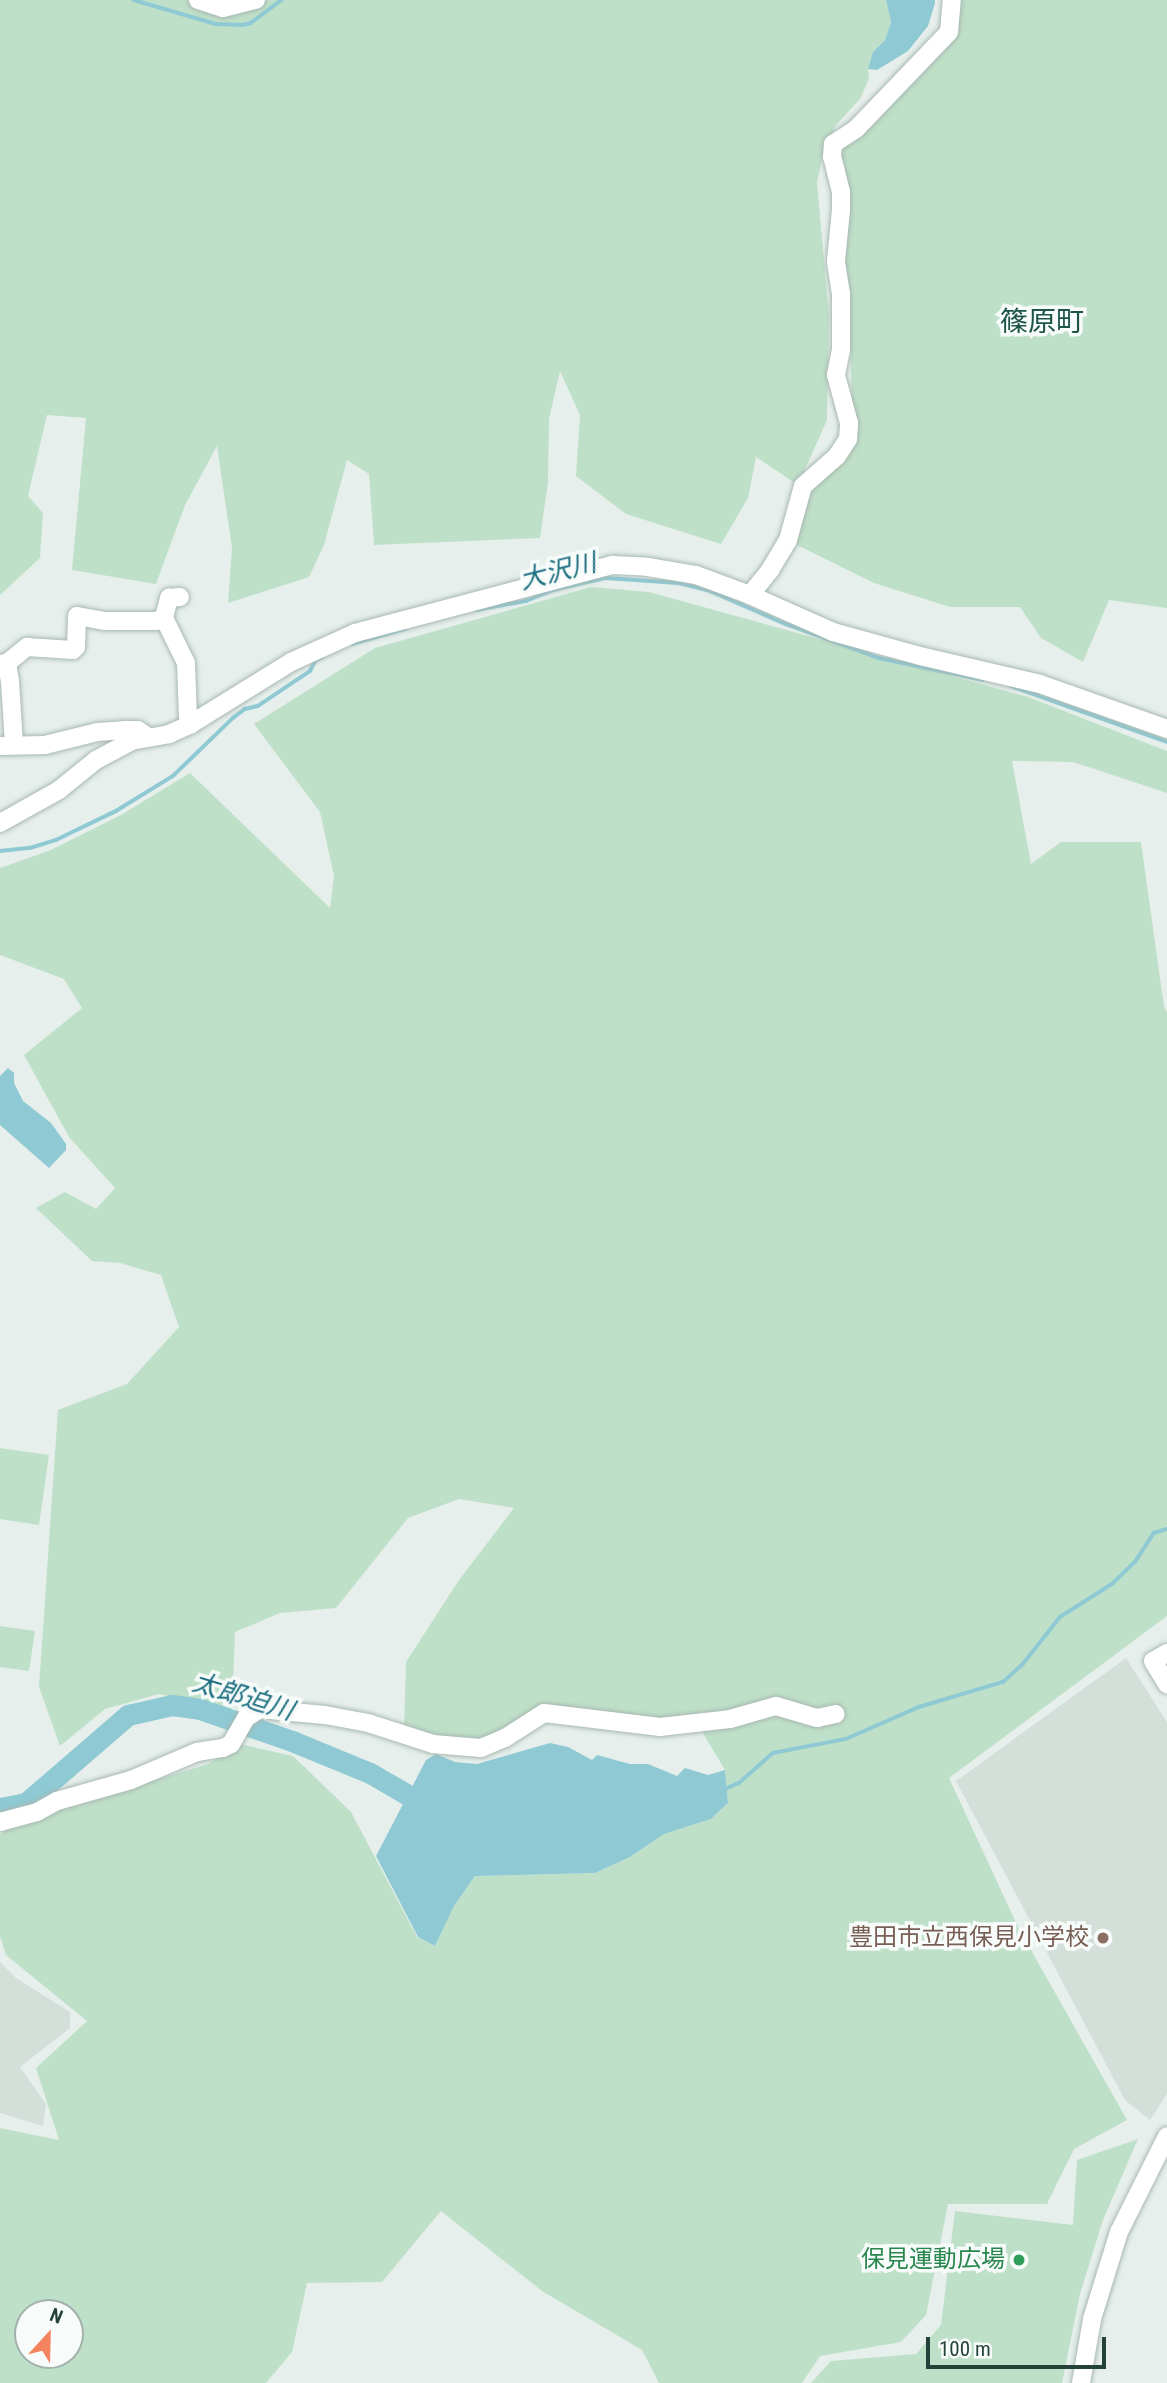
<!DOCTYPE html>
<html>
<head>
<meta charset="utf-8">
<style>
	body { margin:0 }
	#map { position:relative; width:1167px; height:2383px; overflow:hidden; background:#e6efeb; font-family:"Roboto Condensed","Noto Sans JP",sans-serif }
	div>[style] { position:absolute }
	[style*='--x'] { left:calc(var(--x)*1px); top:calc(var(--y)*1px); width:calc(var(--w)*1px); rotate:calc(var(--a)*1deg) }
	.built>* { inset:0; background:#d4dfda }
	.green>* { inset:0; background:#bfe0c8 }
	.water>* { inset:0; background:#8ec9d4 }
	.stream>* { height:3.5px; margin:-1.75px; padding:0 1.75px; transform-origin:1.75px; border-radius:1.75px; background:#8ec9d4 }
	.river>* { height:21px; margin:-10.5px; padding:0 10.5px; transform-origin:10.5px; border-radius:10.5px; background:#8ec9d4 }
	.roads { filter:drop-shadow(0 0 2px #a8b8b2) drop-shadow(0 0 2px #a8b8b2) }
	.minor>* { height:18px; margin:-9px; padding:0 9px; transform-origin:9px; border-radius:9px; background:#fff }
	.dots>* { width:19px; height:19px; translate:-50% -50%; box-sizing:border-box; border:4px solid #f7fbf9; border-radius:50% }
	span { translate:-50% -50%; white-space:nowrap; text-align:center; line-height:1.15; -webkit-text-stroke:7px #f7fbf9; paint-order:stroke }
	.education-label { font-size:24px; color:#785e54 }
	.right { translate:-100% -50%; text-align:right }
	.leisure-label { font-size:24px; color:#27864d }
	.water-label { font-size:26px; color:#1c6f80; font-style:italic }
	.quarter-label { font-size:28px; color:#1f5548 }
	.north { position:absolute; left:14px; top:2299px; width:70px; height:70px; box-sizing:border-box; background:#f7fbf9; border:2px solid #a3b1ad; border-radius:50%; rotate:22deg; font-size:19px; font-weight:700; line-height:28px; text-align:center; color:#24423a }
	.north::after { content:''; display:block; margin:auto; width:24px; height:32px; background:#f4845f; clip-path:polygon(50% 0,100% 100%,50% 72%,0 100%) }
	.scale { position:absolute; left:926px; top:2337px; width:180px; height:32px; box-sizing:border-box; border:4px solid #24423a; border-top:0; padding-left:9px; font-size:21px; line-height:24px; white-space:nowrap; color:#24423a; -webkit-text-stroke:5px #f7fbf9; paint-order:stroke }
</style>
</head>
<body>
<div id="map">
	<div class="built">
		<i style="clip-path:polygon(1126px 1658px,1167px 1722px,1167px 2094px,1150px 2120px,1125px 2100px,956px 1781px)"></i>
		<i style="clip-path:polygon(0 1962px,16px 1978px,70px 2012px,70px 2028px,20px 2067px,46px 2104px,43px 2126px,0 2113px)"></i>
	</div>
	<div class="green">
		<i style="clip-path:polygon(0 0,886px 0,891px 22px,885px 40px,873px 52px,868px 69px,869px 79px,860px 99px,836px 125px,823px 154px,817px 183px,829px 315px,827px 420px,798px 485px,756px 457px,748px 498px,721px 544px,626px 514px,576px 476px,580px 415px,560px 371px,549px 419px,548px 482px,540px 538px,374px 545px,369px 474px,347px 460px,324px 545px,309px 577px,228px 603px,232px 548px,217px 446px,185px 505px,156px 584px,72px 570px,86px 418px,47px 415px,28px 496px,43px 513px,40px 558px,0 595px)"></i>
		<i style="clip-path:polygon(957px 0,1167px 0,1167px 608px,1109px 600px,1083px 662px,1041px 638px,1020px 607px,950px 607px,874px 583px,795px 544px,807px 487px,832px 467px,852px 409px,849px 303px,843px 268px,849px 219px,845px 166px,838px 155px,842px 143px,953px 32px)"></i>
		<i style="clip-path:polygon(evenodd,591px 587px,649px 592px,1028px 697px,1167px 751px,1167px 793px,1073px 762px,1012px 761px,1031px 864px,1061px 842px,1141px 842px,1164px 1007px,1167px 1012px,1167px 1616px,949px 1778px,1018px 1927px,1127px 2120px,1074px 2149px,1047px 2204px,948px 2204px,926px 2315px,901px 2342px,820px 2356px,802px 2383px,659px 2383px,642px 2350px,542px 2291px,441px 2211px,382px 2282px,307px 2283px,292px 2352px,266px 2383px,0 2383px,0 2128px,59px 2140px,36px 2068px,87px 2021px,6px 1955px,0 1936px,0 1835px,14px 1824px,208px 1764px,240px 1744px,293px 1756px,351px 1812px,417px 1937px,435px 1946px,454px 1906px,475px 1876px,595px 1873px,630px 1857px,664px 1834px,711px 1819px,728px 1803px,725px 1770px,695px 1720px,660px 1726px,543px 1709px,502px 1733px,467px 1740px,404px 1730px,406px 1662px,459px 1580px,514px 1508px,459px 1499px,408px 1518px,336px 1608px,280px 1613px,235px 1632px,232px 1710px,159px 1694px,105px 1709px,60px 1746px,39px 1687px,58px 1410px,127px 1384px,179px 1327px,161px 1275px,120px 1263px,92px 1261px,36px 1208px,65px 1192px,96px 1209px,115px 1188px,69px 1137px,24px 1055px,82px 1008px,64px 979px,0 955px,0 868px,51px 850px,121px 815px,190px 773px,330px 908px,334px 876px,320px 812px,254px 724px,375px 648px,591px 587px,28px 2313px,70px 2313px,70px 2355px,28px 2355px,28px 2313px)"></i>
		<i style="clip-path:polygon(0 1448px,49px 1455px,39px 1525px,0 1519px)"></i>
		<i style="clip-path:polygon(0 1626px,35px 1631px,29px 1671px,0 1667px)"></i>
		<i style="clip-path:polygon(1138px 2139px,1103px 2220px,1080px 2294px,1062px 2383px,811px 2383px,831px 2361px,916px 2354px,941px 2325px,955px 2211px,1073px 2225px,1077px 2160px)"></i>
	</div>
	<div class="water">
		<i style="clip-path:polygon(886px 0,935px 0,935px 3px,928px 26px,908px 51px,877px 70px,868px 69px,873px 52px,885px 40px,891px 22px)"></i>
		<i style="clip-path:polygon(8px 1068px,14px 1073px,14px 1083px,23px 1101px,51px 1123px,66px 1144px,66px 1150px,49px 1168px,0 1125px,0 1076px)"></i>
		<i style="clip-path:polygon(550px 1743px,568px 1747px,592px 1760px,597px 1755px,630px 1764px,648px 1764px,677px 1776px,685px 1768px,708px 1775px,725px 1770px,728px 1803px,711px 1819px,664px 1834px,630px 1857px,595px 1873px,475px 1876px,454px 1906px,435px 1946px,418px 1937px,376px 1856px,426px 1760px,436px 1754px,455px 1762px,477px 1764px)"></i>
	</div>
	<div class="stream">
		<i style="--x:134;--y:0;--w:85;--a:16.3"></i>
		<i style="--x:216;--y:24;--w:27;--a:2"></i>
		<i style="--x:243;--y:25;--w:8;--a:-14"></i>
		<i style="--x:251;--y:23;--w:38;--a:-37"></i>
		<i style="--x:476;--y:610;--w:51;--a:-10.2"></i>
		<i style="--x:526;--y:601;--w:29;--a:-22"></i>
		<i style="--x:553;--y:590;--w:54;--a:-12.8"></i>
		<i style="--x:606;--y:578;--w:73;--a:3.9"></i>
		<i style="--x:679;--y:583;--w:30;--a:14"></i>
		<i style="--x:708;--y:590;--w:85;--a:23.6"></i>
		<i style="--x:786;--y:624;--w:99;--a:20.1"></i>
		<i style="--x:879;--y:658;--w:106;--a:11.9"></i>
		<i style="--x:352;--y:644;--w:55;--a:-15.8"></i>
		<i style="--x:1011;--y:686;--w:166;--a:19.7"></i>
		<i style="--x:0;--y:851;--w:30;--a:-6"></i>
		<i style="--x:30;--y:848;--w:27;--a:-17"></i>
		<i style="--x:56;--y:840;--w:67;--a:-25.8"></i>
		<i style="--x:116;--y:811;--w:67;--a:-31.6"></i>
		<i style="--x:173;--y:776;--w:83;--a:-44"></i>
		<i style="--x:233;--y:718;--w:15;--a:-37"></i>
		<i style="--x:245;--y:709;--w:13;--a:-13"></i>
		<i style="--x:258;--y:706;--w:63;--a:-33.9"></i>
		<i style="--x:310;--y:671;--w:11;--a:-63"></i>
		<i style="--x:315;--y:661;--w:8;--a:-30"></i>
		<i style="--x:723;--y:1790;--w:17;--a:-24"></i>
		<i style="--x:739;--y:1783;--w:45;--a:-41.4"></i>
		<i style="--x:773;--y:1753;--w:74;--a:-10.9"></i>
		<i style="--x:846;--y:1739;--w:80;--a:-23.7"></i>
		<i style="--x:919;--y:1707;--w:88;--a:-16.6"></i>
		<i style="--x:1003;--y:1682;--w:25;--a:-42"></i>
		<i style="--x:1022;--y:1665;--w:61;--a:-51.6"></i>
		<i style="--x:1060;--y:1617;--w:62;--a:-32.4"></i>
		<i style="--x:1112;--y:1584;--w:32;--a:-44"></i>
		<i style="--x:1135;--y:1562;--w:35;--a:-57"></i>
		<i style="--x:1154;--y:1533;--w:14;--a:-17"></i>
	</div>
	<div class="river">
		<i style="--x:0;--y:1808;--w:26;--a:-11"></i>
		<i style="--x:26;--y:1803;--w:135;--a:-40.8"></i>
		<i style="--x:128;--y:1715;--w:45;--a:-12.8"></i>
		<i style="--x:172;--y:1705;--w:28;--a:8"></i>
		<i style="--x:200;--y:1709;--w:97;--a:19.2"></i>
		<i style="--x:292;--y:1741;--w:84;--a:22.3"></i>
		<i style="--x:370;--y:1773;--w:44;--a:30.1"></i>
	</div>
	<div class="roads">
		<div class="minor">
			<i style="--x:198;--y:0;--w:26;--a:18"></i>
			<i style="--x:223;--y:8;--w:34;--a:-14"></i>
			<i style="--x:750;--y:595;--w:32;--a:-51"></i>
			<i style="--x:770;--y:570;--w:35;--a:-59"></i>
			<i style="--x:788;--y:540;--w:56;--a:-74.5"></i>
			<i style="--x:803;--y:486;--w:45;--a:-41.4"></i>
			<i style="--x:837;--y:456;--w:20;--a:-57"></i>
			<i style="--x:848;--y:439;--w:16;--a:-86"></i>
			<i style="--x:849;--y:423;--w:50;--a:-105.2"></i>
			<i style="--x:836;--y:375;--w:25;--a:-79"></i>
			<i style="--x:841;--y:350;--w:56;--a:-90"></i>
			<i style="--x:841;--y:294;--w:33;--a:-99"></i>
			<i style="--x:836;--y:261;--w:51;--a:-84.4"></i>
			<i style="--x:841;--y:210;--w:18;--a:-90"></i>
			<i style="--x:841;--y:192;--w:36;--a:-104"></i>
			<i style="--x:832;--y:157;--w:13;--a:-86"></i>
			<i style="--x:833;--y:144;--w:27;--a:-33"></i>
			<i style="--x:856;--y:129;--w:134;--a:-46.2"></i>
			<i style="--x:949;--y:32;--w:32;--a:-85"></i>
			<i style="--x:164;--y:618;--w:50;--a:63.9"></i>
			<i style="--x:186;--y:663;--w:54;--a:87.9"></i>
			<i style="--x:188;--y:717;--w:8;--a:67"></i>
			<i style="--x:7;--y:663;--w:26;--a:-39"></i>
			<i style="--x:27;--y:647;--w:46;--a:3.7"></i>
			<i style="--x:73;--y:650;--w:4;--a:-45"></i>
			<i style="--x:76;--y:647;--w:31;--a:-88"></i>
			<i style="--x:77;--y:616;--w:29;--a:10"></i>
			<i style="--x:106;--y:621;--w:50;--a:0"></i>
			<i style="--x:156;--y:621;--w:9;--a:-21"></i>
			<i style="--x:164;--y:618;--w:21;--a:-76"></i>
			<i style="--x:169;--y:598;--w:11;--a:-5"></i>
			<i style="--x:0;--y:664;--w:7;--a:-8"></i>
			<i style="--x:7;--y:663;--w:18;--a:81"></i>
			<i style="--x:10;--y:681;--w:64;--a:86.4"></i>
			<i style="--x:0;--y:746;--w:45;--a:-1.3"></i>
			<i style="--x:45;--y:745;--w:54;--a:-14"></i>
			<i style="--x:97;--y:732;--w:27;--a:-4"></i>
			<i style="--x:124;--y:730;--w:14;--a:0"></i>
			<i style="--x:138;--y:730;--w:12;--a:35"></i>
			<i style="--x:0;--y:823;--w:68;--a:-29.2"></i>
			<i style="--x:59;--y:790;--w:48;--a:-39"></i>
			<i style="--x:96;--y:760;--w:40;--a:-28"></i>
			<i style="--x:131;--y:741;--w:39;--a:-10"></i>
			<i style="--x:169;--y:734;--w:24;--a:-24"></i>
			<i style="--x:191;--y:724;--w:118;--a:-31.8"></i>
			<i style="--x:291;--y:662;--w:70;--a:-24.4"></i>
			<i style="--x:355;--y:633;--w:267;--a:-14.8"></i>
			<i style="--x:613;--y:565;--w:35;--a:3"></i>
			<i style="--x:648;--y:567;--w:49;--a:9.5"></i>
			<i style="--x:696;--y:575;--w:58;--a:20.3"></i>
			<i style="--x:750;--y:595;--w:91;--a:24"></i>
			<i style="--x:833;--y:632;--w:90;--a:15.4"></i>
			<i style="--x:920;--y:656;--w:123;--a:13.1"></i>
			<i style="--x:1040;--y:684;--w:135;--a:19.5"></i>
			<i style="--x:1167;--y:1653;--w:16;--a:150"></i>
			<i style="--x:1153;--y:1661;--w:27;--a:59"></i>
			<i style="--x:0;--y:1822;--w:38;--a:-15"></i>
			<i style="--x:37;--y:1812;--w:23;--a:-29"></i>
			<i style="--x:57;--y:1801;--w:77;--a:-15.8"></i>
			<i style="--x:131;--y:1780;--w:72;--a:-23"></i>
			<i style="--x:197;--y:1752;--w:26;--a:-9"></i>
			<i style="--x:223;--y:1748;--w:9;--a:-27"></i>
			<i style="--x:231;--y:1744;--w:30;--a:-60"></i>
			<i style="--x:246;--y:1718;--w:17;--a:-33"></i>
			<i style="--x:260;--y:1709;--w:65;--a:5.3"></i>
			<i style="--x:325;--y:1715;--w:44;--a:10.5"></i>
			<i style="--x:368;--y:1723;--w:68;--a:17.9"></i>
			<i style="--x:433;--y:1744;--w:48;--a:4.8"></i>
			<i style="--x:481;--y:1748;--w:26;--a:-23"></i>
			<i style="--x:505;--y:1738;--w:46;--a:-32.7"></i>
			<i style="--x:544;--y:1713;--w:117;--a:6.9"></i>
			<i style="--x:660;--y:1727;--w:70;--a:-6.5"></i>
			<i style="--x:730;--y:1719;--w:48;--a:-15.8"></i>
			<i style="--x:776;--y:1706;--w:43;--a:16.3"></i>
			<i style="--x:817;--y:1718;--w:19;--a:-12"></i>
			<i style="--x:1081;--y:2383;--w:65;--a:-80.2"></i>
			<i style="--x:1092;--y:2319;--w:91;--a:-72.8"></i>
			<i style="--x:1119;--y:2232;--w:107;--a:-63.4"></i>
		</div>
	</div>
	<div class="dots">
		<i style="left:1103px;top:1938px;background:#8d6e63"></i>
		<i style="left:1019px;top:2260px;background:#2e9e5b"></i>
	</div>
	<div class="education-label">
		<span class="right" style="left:1089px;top:1938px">豊田市立西保見小学校</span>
	</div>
	<div class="leisure-label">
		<span class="right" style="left:1005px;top:2260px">保見運動広場</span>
	</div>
	<div class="water-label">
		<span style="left:558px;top:572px;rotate:-14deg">大沢川</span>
		<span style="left:243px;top:1697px;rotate:17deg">太郎迫川</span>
	</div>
	<div class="quarter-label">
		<span style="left:1042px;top:322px">篠原町</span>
	</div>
	<div class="north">N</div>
	<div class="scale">100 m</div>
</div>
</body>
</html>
